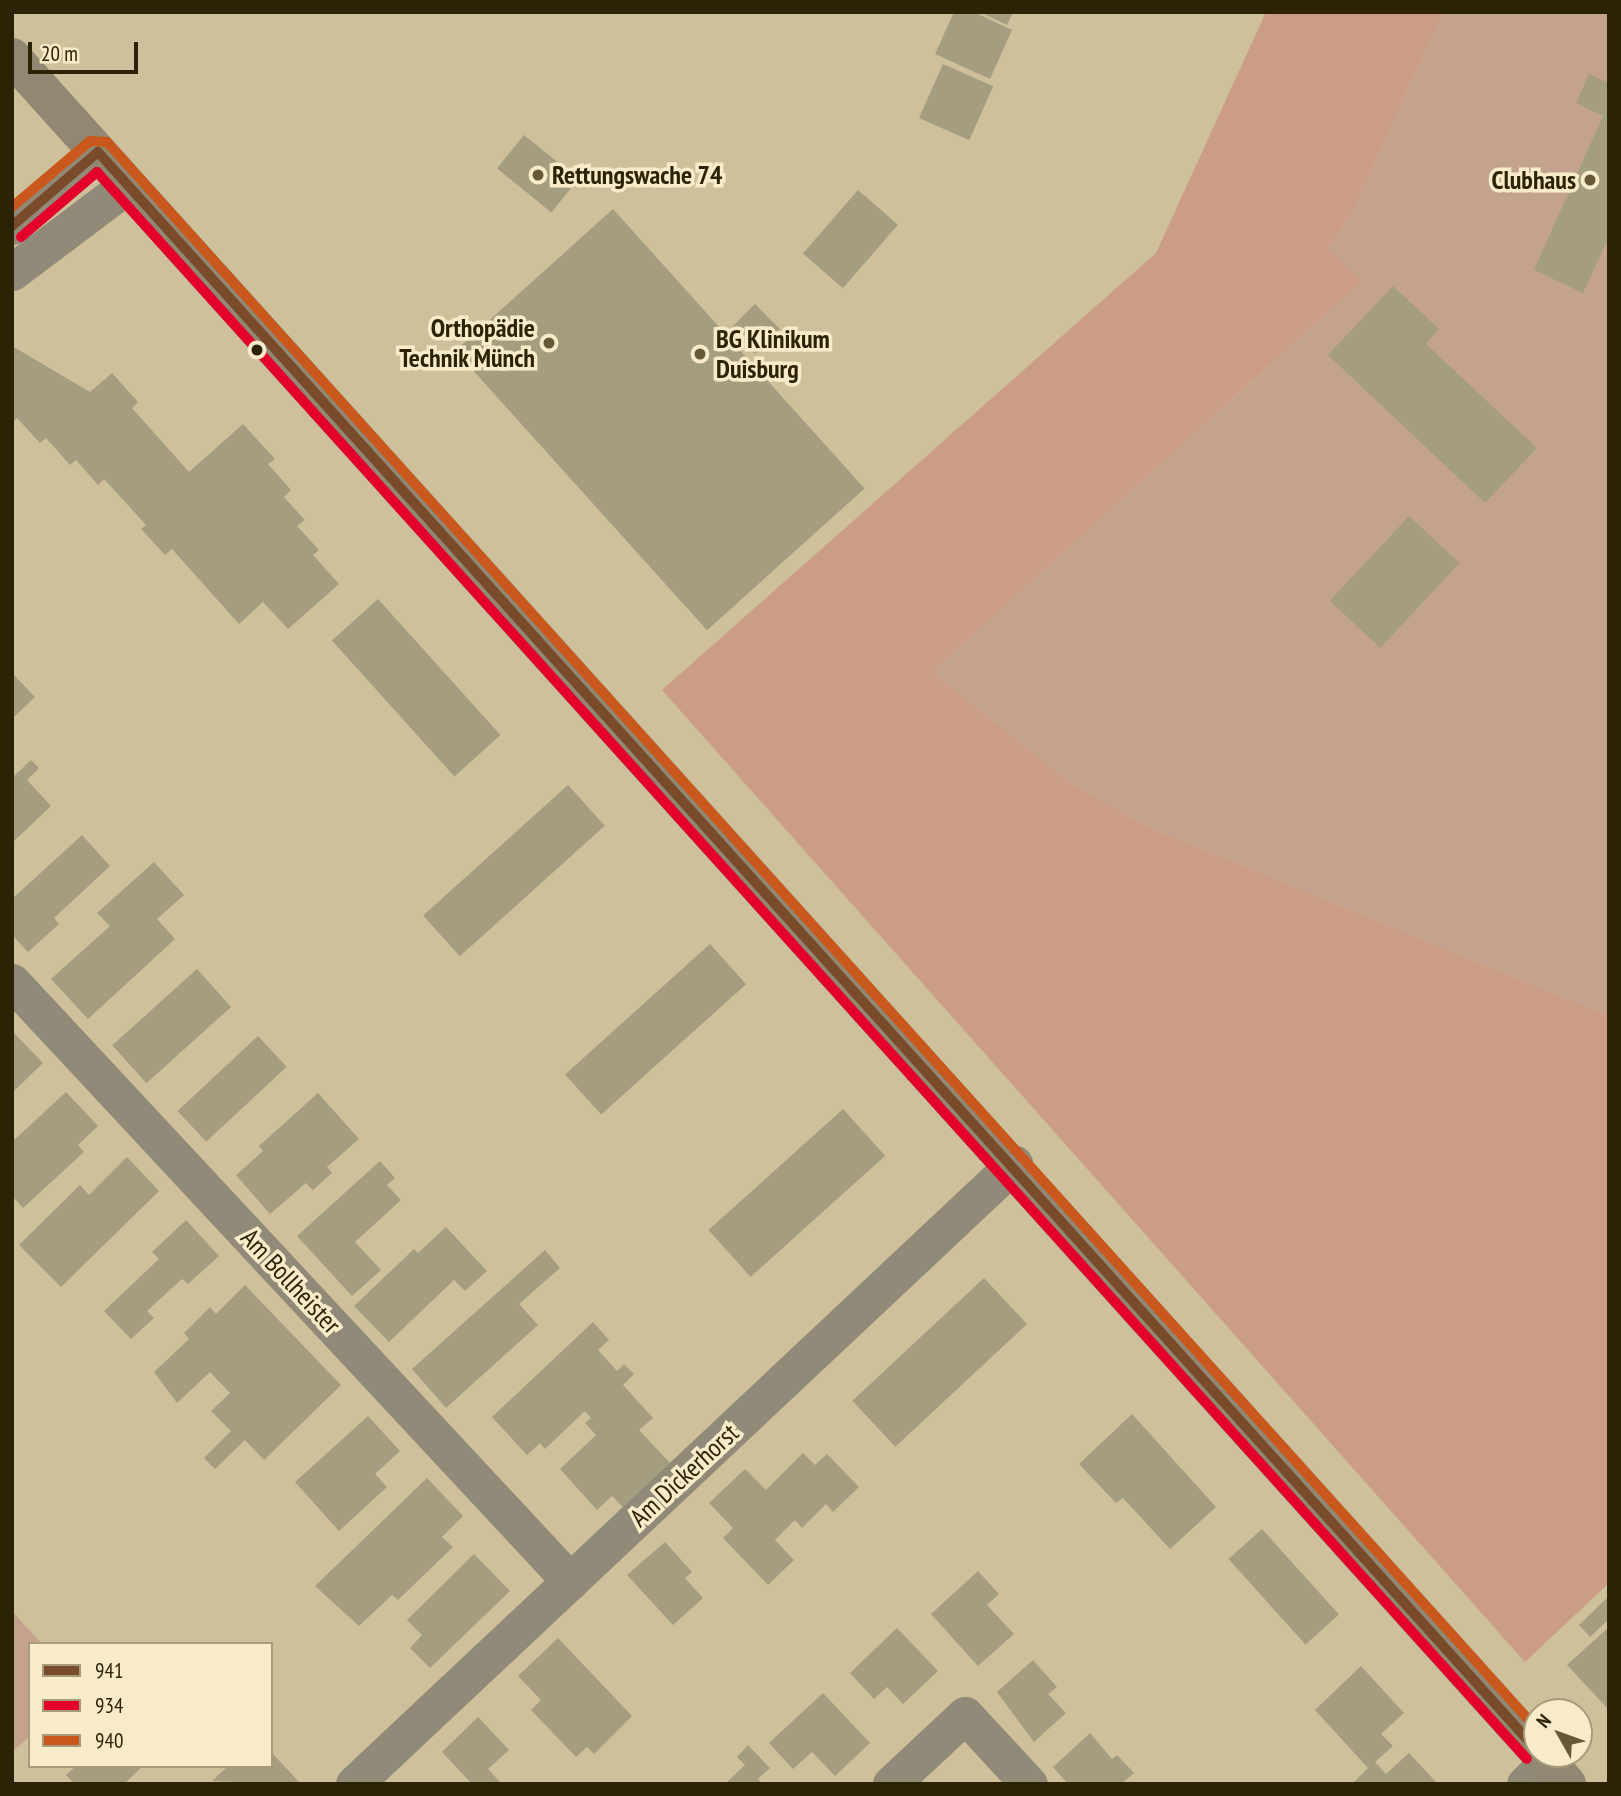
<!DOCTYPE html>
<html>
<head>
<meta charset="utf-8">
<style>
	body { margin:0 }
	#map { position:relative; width:1621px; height:1796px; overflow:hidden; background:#cec09b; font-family:"PT Sans Narrow",sans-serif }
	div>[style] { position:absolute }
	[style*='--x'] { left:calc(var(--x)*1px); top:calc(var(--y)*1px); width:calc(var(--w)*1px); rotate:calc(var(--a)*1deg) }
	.green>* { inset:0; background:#c4a38e }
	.forest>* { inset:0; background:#cb9c86 }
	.building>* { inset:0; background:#a49d80; transform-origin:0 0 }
	.street>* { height:37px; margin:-18.5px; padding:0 18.5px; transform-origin:18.5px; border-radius:18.5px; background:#918a78 }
	.secondary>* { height:38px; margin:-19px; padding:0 19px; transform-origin:19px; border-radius:19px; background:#908872 }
	.bus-1>* { height:10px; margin:-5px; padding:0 5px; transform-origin:5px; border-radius:5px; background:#7a4b2a }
	.bus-2>* { height:10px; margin:-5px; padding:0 5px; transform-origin:5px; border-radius:5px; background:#e4002b }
	.bus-3>* { height:10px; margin:-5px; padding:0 5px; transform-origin:5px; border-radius:5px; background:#ca581c }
	.dots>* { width:19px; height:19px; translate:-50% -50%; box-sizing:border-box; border:4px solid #f8ebca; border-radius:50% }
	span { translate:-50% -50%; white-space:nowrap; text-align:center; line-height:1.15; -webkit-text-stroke:7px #f8ebca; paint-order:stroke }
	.poi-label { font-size:26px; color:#2c2205; font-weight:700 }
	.left { translate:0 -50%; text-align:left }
	.right { translate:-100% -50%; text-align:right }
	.street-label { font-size:26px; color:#2c2205 }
	.frame { position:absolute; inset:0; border:14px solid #2c2205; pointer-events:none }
	.legend { position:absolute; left:28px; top:1642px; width:245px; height:126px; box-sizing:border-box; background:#f8ebca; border:2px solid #a69b7b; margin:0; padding:9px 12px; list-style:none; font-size:21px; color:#2c2205 }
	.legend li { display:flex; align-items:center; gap:14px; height:35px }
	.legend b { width:35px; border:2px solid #a69b7b }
	.north { position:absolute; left:1523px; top:1698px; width:70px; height:70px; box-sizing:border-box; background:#f8ebca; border:2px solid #a69b7b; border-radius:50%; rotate:310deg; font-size:19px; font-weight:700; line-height:28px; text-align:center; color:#2c2205 }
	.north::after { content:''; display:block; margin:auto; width:24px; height:32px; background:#65593a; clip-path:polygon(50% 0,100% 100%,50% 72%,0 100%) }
	.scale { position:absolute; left:28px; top:42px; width:110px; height:32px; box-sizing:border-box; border:4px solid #2c2205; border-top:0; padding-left:9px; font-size:21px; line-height:24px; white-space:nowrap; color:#2c2205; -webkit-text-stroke:5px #f8ebca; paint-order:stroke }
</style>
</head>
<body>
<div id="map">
	<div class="green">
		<i style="clip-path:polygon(1443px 12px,1609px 12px,1609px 1016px,1149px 827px,1069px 782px,932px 672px,1361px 282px,1328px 248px,1353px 211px)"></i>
		<i style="clip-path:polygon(12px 1611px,42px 1644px,30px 1644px,30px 1736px,12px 1752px)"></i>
	</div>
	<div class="forest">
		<i style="clip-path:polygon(1266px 12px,1443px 12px,1353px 211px,1328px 248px,1362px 281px,932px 672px,1069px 782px,1149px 827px,1609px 1016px,1609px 1583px,1525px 1662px,662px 690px,1156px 253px)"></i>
	</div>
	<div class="building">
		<i style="clip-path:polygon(954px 12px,974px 12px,1012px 30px,990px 79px,935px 54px)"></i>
		<i style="clip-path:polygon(980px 12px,1013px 12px,1007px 25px)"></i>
		<i style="left:943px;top:64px;width:55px;height:59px;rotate:24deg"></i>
		<i style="clip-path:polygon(1589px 74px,1609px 83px,1609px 237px,1583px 293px,1534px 270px,1603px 116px,1576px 103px)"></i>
		<i style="left:524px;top:135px;width:70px;height:43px;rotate:39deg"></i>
		<i style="left:858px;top:190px;width:53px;height:84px;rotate:41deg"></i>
		<i style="left:613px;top:209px;width:376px;height:212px;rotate:48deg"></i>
		<i style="clip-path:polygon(1393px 286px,1439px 329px,1426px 344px,1537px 448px,1485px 503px,1328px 355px)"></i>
		<i style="left:755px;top:304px;width:35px;height:35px;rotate:45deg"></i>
		<i style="clip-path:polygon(12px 346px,90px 392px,112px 373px,138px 402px,132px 408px,189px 472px,243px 424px,275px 459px,268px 464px,291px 490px,284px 497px,305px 520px,297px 526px,319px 550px,313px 555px,339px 584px,288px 629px,263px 602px,239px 624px,172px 549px,165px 555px,141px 529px,146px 525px,104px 479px,98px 485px,76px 460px,70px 465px,46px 438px,40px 443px,17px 418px,12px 423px)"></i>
		<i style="left:1409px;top:516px;width:69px;height:116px;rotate:43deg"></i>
		<i style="left:378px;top:599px;width:183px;height:62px;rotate:48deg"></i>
		<i style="clip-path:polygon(12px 673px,35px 697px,12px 719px)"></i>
		<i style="clip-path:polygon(31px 760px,39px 768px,27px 780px,51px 806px,12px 843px,12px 778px)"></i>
		<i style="left:568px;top:785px;width:55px;height:195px;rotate:48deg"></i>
		<i style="clip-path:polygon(82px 835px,110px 866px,54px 918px,59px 924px,28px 952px,12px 935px,12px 899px)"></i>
		<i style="clip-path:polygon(154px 862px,184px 895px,157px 919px,175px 939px,88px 1019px,51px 979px,110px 926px,97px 913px)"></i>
		<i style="left:710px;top:944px;width:54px;height:195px;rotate:48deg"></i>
		<i style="left:197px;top:969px;width:51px;height:114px;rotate:48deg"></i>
		<i style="clip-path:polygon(12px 1031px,43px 1063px,12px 1093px)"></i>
		<i style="left:258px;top:1036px;width:42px;height:110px;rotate:47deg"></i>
		<i style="clip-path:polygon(66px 1092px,98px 1126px,78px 1145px,84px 1152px,23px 1208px,12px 1196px,12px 1142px)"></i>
		<i style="clip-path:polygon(318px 1093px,359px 1139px,327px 1167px,332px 1173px,313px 1190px,306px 1183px,270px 1214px,236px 1175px,263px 1151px,259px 1146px)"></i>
		<i style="left:843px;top:1109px;width:63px;height:181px;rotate:48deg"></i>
		<i style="clip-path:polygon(127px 1157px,159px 1191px,61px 1287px,19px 1245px,80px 1185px,89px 1195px)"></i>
		<i style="clip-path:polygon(380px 1161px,395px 1178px,387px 1185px,401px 1200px,355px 1242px,381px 1270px,352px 1296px,297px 1236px)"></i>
		<i style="clip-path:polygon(186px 1220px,219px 1256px,188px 1284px,182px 1279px,147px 1311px,154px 1318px,131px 1339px,104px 1311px,159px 1259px,152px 1252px)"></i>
		<i style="clip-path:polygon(446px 1227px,487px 1271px,465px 1291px,454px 1280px,389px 1342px,354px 1306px,414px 1249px,418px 1253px)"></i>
		<i style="clip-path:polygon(545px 1250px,560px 1268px,519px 1304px,538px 1325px,446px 1408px,412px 1369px)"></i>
		<i style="left:984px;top:1278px;width:63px;height:180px;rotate:47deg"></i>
		<i style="clip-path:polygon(245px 1285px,341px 1385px,264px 1460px,245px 1440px,215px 1469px,204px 1458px,231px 1431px,211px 1411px,230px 1393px,210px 1372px,177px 1403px,154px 1372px,189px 1339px,184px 1333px,210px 1307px,216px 1314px)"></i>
		<i style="clip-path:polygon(593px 1322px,609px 1340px,598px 1350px,617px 1371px,624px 1364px,634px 1374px,623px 1385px,653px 1418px,639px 1430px,670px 1463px,623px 1507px,612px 1496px,597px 1510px,560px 1469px,596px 1435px,585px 1423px,591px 1418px,585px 1411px,545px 1449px,540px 1443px,527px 1455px,492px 1417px)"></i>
		<i style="clip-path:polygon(1132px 1414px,1216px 1507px,1170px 1549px,1123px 1498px,1116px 1503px,1079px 1464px)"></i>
		<i style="clip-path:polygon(368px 1416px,400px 1451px,375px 1474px,387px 1487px,339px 1531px,295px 1482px)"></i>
		<i style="clip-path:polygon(803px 1453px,815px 1465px,827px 1454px,859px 1487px,833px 1512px,826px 1504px,802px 1528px,795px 1520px,775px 1540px,794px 1560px,768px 1585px,723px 1538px,733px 1528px,709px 1503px,745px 1469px,766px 1490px)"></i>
		<i style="clip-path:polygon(427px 1478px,463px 1516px,442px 1537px,453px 1547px,398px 1600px,392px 1595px,359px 1626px,315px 1586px)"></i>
		<i style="left:1262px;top:1529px;width:115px;height:45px;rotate:48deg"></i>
		<i style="clip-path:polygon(665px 1542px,692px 1572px,685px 1578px,703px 1598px,673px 1625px,627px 1575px)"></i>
		<i style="clip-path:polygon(474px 1554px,510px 1591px,430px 1668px,410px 1648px,422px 1635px,407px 1620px)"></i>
		<i style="clip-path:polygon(978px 1571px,999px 1594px,987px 1605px,1014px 1634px,978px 1666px,931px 1614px)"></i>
		<i style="clip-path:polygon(1609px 1596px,1609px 1619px,1590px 1637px,1579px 1625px)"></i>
		<i style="clip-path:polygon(1609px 1627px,1609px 1710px,1567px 1665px)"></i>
		<i style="clip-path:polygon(897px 1628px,938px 1671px,903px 1704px,887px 1687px,874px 1699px,850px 1673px)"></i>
		<i style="clip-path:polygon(558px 1638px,632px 1716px,594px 1754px,587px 1747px,576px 1757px,531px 1710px,541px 1700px,518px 1676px)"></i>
		<i style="clip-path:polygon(1033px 1660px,1057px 1687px,1048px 1694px,1066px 1713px,1034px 1742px,997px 1692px)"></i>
		<i style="clip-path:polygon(1361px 1666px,1404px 1713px,1381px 1734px,1393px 1746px,1375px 1762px,1386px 1774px,1409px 1753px,1438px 1784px,1352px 1784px,1368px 1768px,1315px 1710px)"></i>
		<i style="clip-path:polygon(823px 1693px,870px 1743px,835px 1776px,812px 1752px,793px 1769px,769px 1743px)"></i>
		<i style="clip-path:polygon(478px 1717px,509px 1750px,488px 1769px,502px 1784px,472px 1784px,442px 1752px)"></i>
		<i style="clip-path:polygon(1090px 1733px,1112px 1759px,1117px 1755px,1134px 1773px,1121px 1784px,1068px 1784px,1053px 1767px)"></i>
		<i style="clip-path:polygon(748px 1745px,770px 1768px,758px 1779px,762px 1784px,725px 1784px,745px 1765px,737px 1757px)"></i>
		<i style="clip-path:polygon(271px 1752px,301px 1784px,212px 1781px,228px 1766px,271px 1766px)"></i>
		<i style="clip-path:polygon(76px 1766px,143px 1766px,124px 1784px,74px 1784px,66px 1775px)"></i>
	</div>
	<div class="street">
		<i style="--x:12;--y:226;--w:113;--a:-40.7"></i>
		<i style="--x:12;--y:272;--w:143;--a:-37"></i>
		<i style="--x:12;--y:982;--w:819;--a:47.03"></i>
		<i style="--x:354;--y:1784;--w:906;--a:-43.21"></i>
		<i style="--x:891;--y:1784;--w:101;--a:-43"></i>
		<i style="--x:965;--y:1715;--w:94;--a:47.2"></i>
		<i style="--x:1525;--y:1784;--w:32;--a:-44"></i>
	</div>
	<div class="secondary">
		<i style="--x:12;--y:57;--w:2279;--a:47.99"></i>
		<i style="--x:1541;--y:1754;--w:40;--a:49"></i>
	</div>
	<div class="bus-1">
		<i style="--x:12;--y:226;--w:113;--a:-40.7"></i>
		<i style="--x:98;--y:152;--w:2150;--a:48"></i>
	</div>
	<div class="bus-2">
		<i style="--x:21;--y:237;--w:100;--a:-40.5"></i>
		<i style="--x:97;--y:172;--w:2136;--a:47.98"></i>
	</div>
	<div class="bus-3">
		<i style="--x:12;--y:207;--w:102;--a:-40.2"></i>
		<i style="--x:90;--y:141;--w:17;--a:3"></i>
		<i style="--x:107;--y:142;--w:2136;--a:47.98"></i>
	</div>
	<div class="dots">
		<i style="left:538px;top:175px;background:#65593a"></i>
		<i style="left:1590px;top:180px;background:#65593a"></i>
		<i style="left:549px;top:343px;background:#65593a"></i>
		<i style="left:257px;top:350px;background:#2c2205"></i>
		<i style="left:700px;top:354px;background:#65593a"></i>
	</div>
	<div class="poi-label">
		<span class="left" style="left:552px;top:175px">Rettungswache 74</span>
		<span class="right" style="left:1576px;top:180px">Clubhaus</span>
		<span class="right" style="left:535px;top:343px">Orthopädie<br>Technik Münch</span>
		<span class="left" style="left:716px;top:354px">BG Klinikum<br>Duisburg</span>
	</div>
	<div class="street-label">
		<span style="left:291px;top:1281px;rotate:47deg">Am Bollheister</span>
		<span style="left:684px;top:1475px;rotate:-43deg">Am Dickerhorst</span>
	</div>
	<div class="frame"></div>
	<ul class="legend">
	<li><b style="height:9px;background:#7a4b2a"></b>941</li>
	<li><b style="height:9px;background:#e4002b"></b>934</li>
	<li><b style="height:9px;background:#ca581c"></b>940</li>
	</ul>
	<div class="north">N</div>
	<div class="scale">20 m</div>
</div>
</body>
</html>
